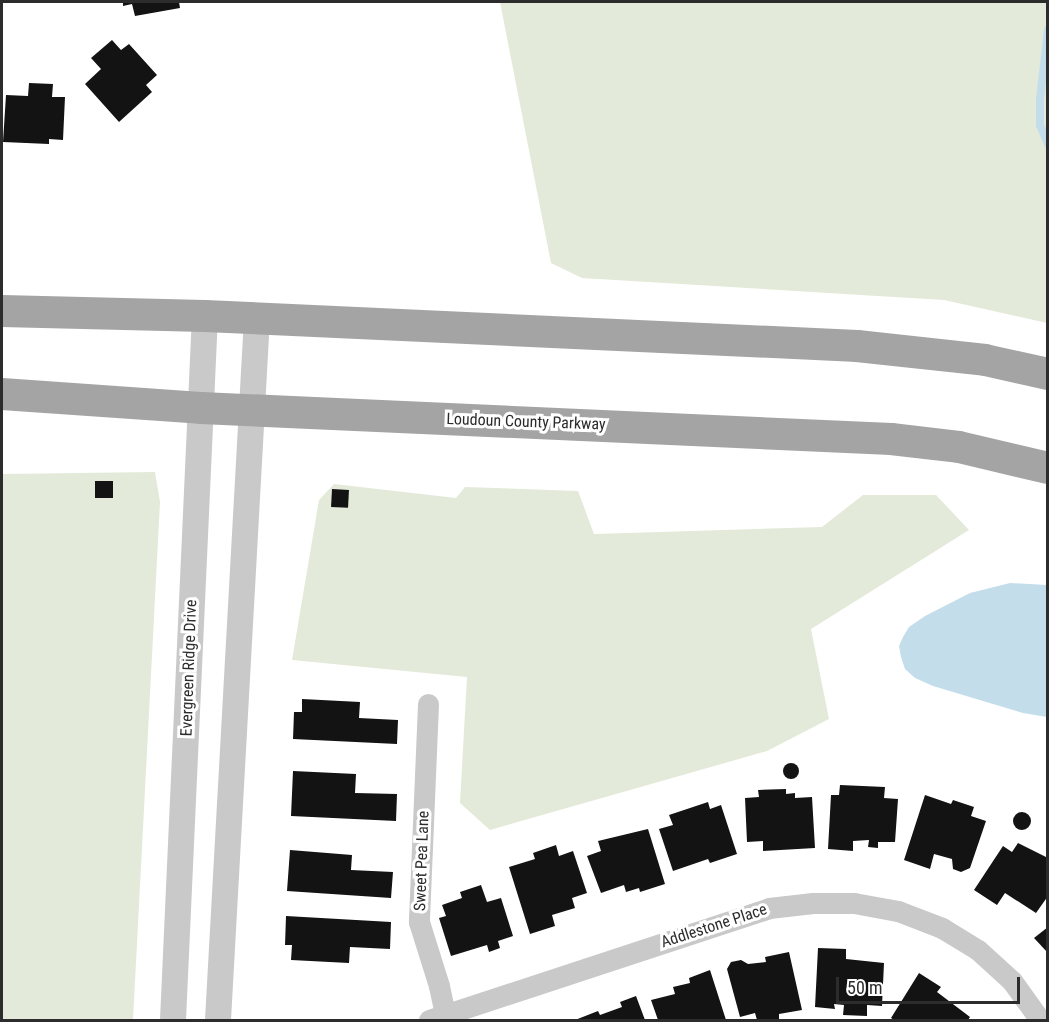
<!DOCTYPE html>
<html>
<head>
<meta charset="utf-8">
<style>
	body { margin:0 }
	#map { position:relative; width:1049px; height:1022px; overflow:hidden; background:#fff; font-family:"Roboto Condensed",sans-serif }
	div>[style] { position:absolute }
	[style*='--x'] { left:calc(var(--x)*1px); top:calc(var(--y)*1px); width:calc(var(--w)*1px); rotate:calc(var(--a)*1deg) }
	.green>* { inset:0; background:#e3ead9 }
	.water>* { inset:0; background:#c4ddeb }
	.stream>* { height:8px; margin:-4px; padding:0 4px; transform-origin:4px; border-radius:4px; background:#c4ddeb }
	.building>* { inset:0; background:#131313; transform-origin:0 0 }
	.round { border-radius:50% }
	.minor>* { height:21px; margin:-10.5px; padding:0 10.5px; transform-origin:10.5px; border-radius:10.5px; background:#c9c9c9 }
	.tertiary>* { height:26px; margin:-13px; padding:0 13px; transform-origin:13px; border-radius:13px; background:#c9c9c9 }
	.primary>* { height:32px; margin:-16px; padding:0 16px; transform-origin:16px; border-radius:16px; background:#a4a4a4 }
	span { translate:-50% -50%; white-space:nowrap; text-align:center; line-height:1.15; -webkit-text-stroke:6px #fff; paint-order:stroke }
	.street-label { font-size:16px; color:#2c2c2c }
	.frame { position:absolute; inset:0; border:3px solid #2c2c2c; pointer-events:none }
	.scale { position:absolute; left:836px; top:977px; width:184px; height:27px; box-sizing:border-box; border:3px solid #2c2c2c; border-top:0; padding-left:8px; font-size:18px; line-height:21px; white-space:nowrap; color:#2c2c2c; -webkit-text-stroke:4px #fff; paint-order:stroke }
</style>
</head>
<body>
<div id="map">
	<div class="green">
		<i style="clip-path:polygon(500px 2px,1047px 2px,1047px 323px,944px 300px,582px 278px,551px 263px)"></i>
		<i style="clip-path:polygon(155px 472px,160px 502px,133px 1020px,2px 1020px,2px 474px)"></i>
		<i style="clip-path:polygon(334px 484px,456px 498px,465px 487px,578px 491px,594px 534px,822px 527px,863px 495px,936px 495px,969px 530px,811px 629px,829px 719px,767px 751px,490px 830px,460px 803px,467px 677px,292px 660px,319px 500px)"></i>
	</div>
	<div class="water">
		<i style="clip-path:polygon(1010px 583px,1047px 585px,1047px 717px,1023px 713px,933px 686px,915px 678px,905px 669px,901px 657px,899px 646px,903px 637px,909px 627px,925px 616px,970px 593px)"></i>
	</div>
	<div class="stream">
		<i style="--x:1048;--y:30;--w:69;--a:96.6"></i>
		<i style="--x:1040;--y:99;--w:26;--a:90"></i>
		<i style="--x:1040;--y:125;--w:21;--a:67"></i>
	</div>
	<div class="building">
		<i style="clip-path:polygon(123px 2px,179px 2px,180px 8px,135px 16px,132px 4px,123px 6px)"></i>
		<i style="clip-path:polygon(112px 40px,121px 50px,129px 44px,157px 75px,146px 85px,152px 92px,119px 122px,85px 84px,101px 69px,91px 58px)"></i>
		<i style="clip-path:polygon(29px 83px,53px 84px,52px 97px,65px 97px,63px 140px,49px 139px,49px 144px,3px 142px,6px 95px,28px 96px)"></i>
		<i style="left:95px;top:481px;width:18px;height:17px"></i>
		<i style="left:332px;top:489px;width:17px;height:18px;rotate:3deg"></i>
		<i style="clip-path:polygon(302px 699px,360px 702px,359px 718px,398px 720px,397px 744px,293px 739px,294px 712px,302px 712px)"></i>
		<i class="round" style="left:783px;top:763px;width:16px;height:16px"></i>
		<i style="clip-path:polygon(293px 771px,356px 774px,355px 793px,397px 794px,396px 821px,291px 816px)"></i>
		<i style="clip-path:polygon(840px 785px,885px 787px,884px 798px,898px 799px,895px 842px,878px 842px,878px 848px,868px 847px,869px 840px,853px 841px,853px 851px,828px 849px,831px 795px,839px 795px)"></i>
		<i style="clip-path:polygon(786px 789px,786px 794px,795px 793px,795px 798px,812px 797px,815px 848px,763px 851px,763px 841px,747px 842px,745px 798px,759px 797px,758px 790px)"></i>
		<i style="clip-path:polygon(925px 795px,951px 804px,953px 800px,974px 807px,971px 816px,986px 821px,970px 868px,961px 872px,953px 869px,952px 859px,934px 854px,930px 869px,904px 860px)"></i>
		<i style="clip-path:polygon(708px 802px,710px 809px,721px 805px,737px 854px,710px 863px,708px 859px,673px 871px,659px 829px,673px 825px,669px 815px)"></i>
		<i class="round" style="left:1013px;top:812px;width:18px;height:18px"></i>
		<i style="clip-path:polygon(648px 829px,665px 884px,640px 892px,639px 888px,626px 892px,624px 885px,601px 893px,587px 856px,601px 851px,598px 841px)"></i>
		<i style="clip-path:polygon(1018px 843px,1048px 858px,1048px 896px,1036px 913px,1005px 893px,997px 905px,974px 890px,1003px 846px,1012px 852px)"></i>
		<i style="clip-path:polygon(556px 845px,559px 856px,573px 851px,587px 893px,572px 898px,575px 908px,552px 915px,555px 926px,530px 934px,509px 867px,535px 859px,533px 853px)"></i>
		<i style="clip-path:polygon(290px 850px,352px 855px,351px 870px,393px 872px,391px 898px,287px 891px)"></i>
		<i style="clip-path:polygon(481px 885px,487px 902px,501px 898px,513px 936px,498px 941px,500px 948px,489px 952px,487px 945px,451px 956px,439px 918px,446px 916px,442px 905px,462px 898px,460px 892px)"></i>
		<i style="clip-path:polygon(286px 916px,391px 922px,390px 949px,350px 947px,349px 963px,291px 960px,292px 945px,285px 945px)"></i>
		<i style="clip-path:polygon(1048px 927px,1048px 953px,1034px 938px)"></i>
		<i style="clip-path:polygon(818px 948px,846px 949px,846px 959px,884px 963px,882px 1006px,867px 1005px,867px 1016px,843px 1015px,844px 1005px,834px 1004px,835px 1009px,815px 1007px)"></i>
		<i style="clip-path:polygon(789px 952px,802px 1010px,779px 1014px,779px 1020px,757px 1020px,755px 1013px,740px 1017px,727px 969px,731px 962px,741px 960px,748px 964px,766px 962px,765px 957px)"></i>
		<i style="clip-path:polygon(710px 970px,726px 1020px,658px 1020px,651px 1000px,675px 994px,673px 987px,690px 983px,689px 978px)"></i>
		<i style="clip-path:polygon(919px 973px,941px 987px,937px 992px,970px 1017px,968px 1020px,894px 1020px,891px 1018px)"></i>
		<i style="clip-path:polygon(636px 996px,645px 1020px,575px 1020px,598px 1011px,600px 1015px,622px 1007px,620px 1002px)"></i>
	</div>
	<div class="minor">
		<i style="--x:428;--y:704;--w:218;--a:92.4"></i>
		<i style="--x:419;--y:922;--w:67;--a:72.6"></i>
		<i style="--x:439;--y:986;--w:30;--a:78"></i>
		<i style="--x:429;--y:1020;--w:358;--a:-18.2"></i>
		<i style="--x:769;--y:908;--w:44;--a:-6.5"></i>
		<i style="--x:813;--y:903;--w:41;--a:0"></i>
		<i style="--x:854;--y:903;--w:45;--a:10.3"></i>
		<i style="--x:898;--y:911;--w:47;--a:21.1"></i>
		<i style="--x:942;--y:928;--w:42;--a:31.4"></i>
		<i style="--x:978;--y:950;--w:46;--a:42.4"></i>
		<i style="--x:1012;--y:981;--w:48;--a:54.3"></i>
	</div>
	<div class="tertiary">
		<i style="--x:173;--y:1020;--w:705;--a:-87.4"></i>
		<i style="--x:218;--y:1020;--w:702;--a:-86.82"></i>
	</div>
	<div class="primary">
		<i style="--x:2;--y:311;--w:203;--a:1.4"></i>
		<i style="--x:205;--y:316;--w:653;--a:2.63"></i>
		<i style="--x:857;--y:346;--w:129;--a:6.2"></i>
		<i style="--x:985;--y:360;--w:65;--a:12.5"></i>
		<i style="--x:2;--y:394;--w:199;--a:4"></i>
		<i style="--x:201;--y:408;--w:691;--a:2.57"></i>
		<i style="--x:891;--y:439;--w:68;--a:6.7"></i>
		<i style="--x:959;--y:447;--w:91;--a:13.3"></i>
	</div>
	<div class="street-label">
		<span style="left:526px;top:422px;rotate:2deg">Loudoun County Parkway</span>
		<span style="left:189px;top:668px;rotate:-88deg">Evergreen Ridge Drive</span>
		<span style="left:422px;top:861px;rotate:-88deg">Sweet Pea Lane</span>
		<span style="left:714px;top:926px;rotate:-18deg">Addlestone Place</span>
	</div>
	<div class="frame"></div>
	<div class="scale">50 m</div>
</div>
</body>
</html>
